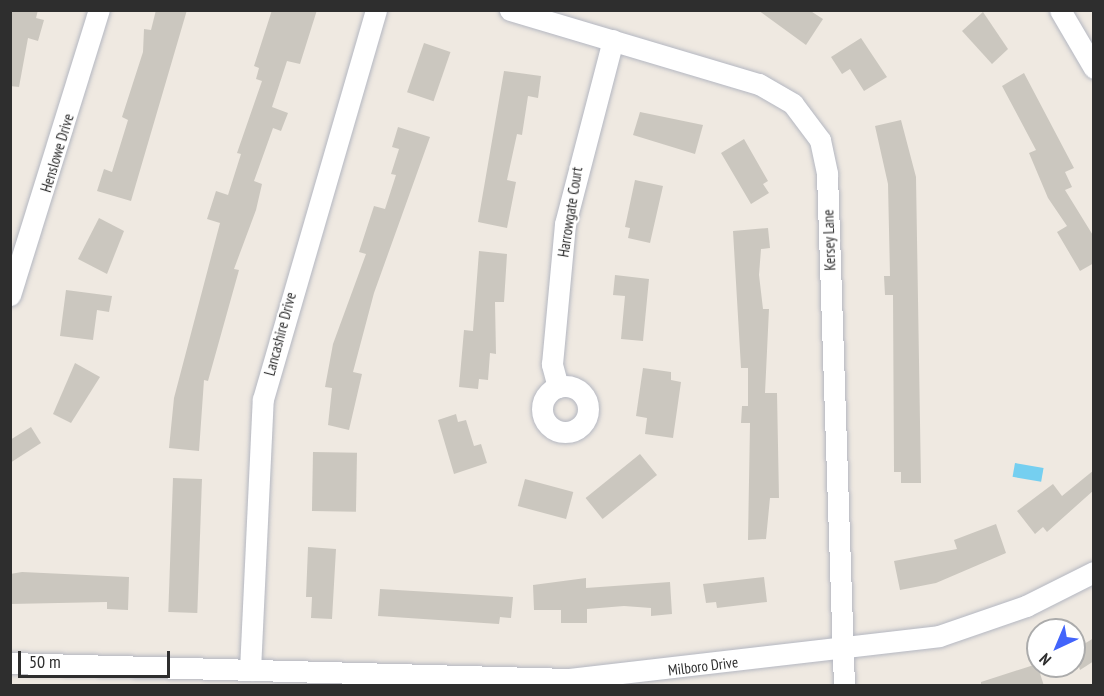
<!DOCTYPE html>
<html>
<head>
<meta charset="utf-8">
<style>
	body { margin:0 }
	#map { position:relative; width:1104px; height:696px; overflow:hidden; background:#efe9e1; font-family:"PT Sans Narrow",sans-serif }
	div>[style] { position:absolute }
	[style*='--x'] { left:calc(var(--x)*1px); top:calc(var(--y)*1px); width:calc(var(--w)*1px); rotate:calc(var(--a)*1deg) }
	.water>* { inset:0; background:#75cff0; transform-origin:0 0 }
	.building>* { inset:0; background:#cbc7bf; transform-origin:0 0 }
	.roads { filter:drop-shadow(0 0 2px #b4b7c1) drop-shadow(0 0 2px #b4b7c1) }
	.minor>* { height:21px; margin:-10.5px; padding:0 10.5px; transform-origin:10.5px; border-radius:10.5px; background:#fff }
	.minor>.ring { margin:-10.5px; padding:0; box-sizing:content-box; background:none; border:21px solid #fff; border-radius:50% }
	span { translate:-50% -50%; white-space:nowrap; text-align:center; line-height:1.15; -webkit-text-stroke:4.5px #fff; paint-order:stroke }
	.street-label { font-size:15px; color:#2e2e2e }
	.frame { position:absolute; inset:0; border:12px solid #2e2e2e; pointer-events:none }
	.north { position:absolute; left:1026px; top:618px; width:60px; height:60px; box-sizing:border-box; background:#fff; border:2px solid #ababab; border-radius:50%; rotate:224deg; font-size:16px; font-weight:700; line-height:24px; text-align:center; color:#2e2e2e }
	.north::after { content:''; display:block; margin:auto; width:21px; height:27px; background:#4264fb; clip-path:polygon(50% 0,100% 100%,50% 72%,0 100%) }
	.scale { position:absolute; left:18px; top:651px; width:152px; height:27px; box-sizing:border-box; border:3px solid #2e2e2e; border-top:0; padding-left:8px; font-size:18px; line-height:21px; white-space:nowrap; color:#2e2e2e; -webkit-text-stroke:4px #fff; paint-order:stroke }
</style>
</head>
<body>
<div id="map">
	<div class="water">
		<i style="left:1015px;top:463px;width:29px;height:14px;rotate:10deg"></i>
	</div>
	<div class="building">
		<i style="clip-path:polygon(10px 10px,38px 10px,36px 18px,44px 20px,38px 41px,28px 38px,19px 87px,10px 86px)"></i>
		<i style="clip-path:polygon(156px 10px,187px 10px,131px 201px,97px 191px,104px 169px,112px 172px,128px 120px,122px 117px,143px 52px,144px 29px,151px 30px)"></i>
		<i style="clip-path:polygon(272px 10px,317px 10px,300px 64px,287px 61px,272px 107px,288px 113px,281px 131px,273px 128px,254px 181px,262px 184px,256px 210px,234px 269px,239px 270px,208px 381px,204px 380px,199px 451px,169px 448px,174px 398px,220px 223px,207px 219px,216px 191px,228px 195px,241px 154px,237px 153px,262px 81px,256px 79px,259px 68px,254px 66px)"></i>
		<i style="clip-path:polygon(758px 10px,809px 10px,823px 19px,806px 45px)"></i>
		<i style="clip-path:polygon(983px 12px,1008px 49px,992px 64px,962px 31px)"></i>
		<i style="clip-path:polygon(861px 38px,887px 77px,864px 91px,850px 69px,842px 74px,831px 57px)"></i>
		<i style="left:424px;top:43px;width:28px;height:52px;rotate:19deg"></i>
		<i style="clip-path:polygon(504px 71px,541px 76px,538px 98px,528px 96px,522px 135px,517px 134px,507px 180px,516px 182px,507px 228px,478px 222px)"></i>
		<i style="clip-path:polygon(1024px 73px,1074px 168px,1065px 172px,1072px 187px,1065px 190px,1094px 237px,1094px 263px,1080px 271px,1057px 232px,1067px 226px,1048px 198px,1029px 153px,1036px 150px,1002px 86px)"></i>
		<i style="clip-path:polygon(640px 112px,703px 125px,695px 154px,633px 135px)"></i>
		<i style="clip-path:polygon(901px 120px,916px 177px,921px 483px,901px 483px,901px 472px,894px 472px,893px 295px,885px 295px,884px 276px,890px 276px,888px 184px,875px 126px)"></i>
		<i style="clip-path:polygon(398px 127px,430px 137px,374px 293px,353px 372px,362px 374px,349px 430px,328px 425px,332px 388px,325px 387px,333px 344px,366px 254px,359px 252px,374px 206px,385px 209px,396px 175px,391px 174px,399px 149px,392px 147px)"></i>
		<i style="clip-path:polygon(744px 139px,768px 181px,763px 184px,769px 193px,751px 204px,721px 153px)"></i>
		<i style="clip-path:polygon(635px 180px,663px 186px,650px 243px,628px 238px,630px 228px,625px 227px)"></i>
		<i style="clip-path:polygon(99px 218px,124px 231px,107px 274px,78px 259px)"></i>
		<i style="clip-path:polygon(768px 228px,770px 248px,761px 249px,759px 275px,763px 309px,769px 309px,765px 393px,777px 393px,779px 498px,770px 498px,766px 539px,748px 540px,750px 423px,741px 423px,742px 406px,748px 406px,748px 368px,741px 368px,733px 231px)"></i>
		<i style="clip-path:polygon(479px 251px,507px 254px,504px 302px,495px 302px,496px 354px,490px 353px,488px 380px,479px 379px,478px 389px,459px 387px,464px 330px,473px 331px)"></i>
		<i style="clip-path:polygon(615px 275px,649px 279px,643px 341px,621px 339px,625px 296px,613px 295px)"></i>
		<i style="clip-path:polygon(66px 290px,112px 296px,109px 312px,97px 310px,93px 340px,60px 336px)"></i>
		<i style="clip-path:polygon(75px 363px,100px 377px,71px 423px,53px 414px)"></i>
		<i style="clip-path:polygon(643px 368px,671px 372px,671px 380px,681px 382px,673px 438px,645px 434px,647px 418px,636px 416px)"></i>
		<i style="clip-path:polygon(456px 414px,458px 422px,466px 420px,474px 446px,481px 444px,487px 463px,454px 474px,438px 420px)"></i>
		<i style="clip-path:polygon(31px 427px,41px 443px,10px 463px,10px 440px)"></i>
		<i style="left:313px;top:452px;width:44px;height:59px;rotate:1deg"></i>
		<i style="left:640px;top:454px;width:27px;height:70px;rotate:51deg"></i>
		<i style="clip-path:polygon(1094px 470px,1094px 490px,1047px 532px,1043px 527px,1035px 534px,1017px 511px,1053px 484px,1062px 496px)"></i>
		<i style="left:173px;top:478px;width:29px;height:134px;rotate:2deg"></i>
		<i style="left:525px;top:479px;width:50px;height:28px;rotate:15deg"></i>
		<i style="clip-path:polygon(996px 524px,1006px 553px,936px 583px,900px 590px,894px 561px,957px 549px,954px 540px)"></i>
		<i style="clip-path:polygon(308px 547px,336px 549px,332px 619px,311px 618px,312px 597px,306px 597px)"></i>
		<i style="clip-path:polygon(22px 572px,129px 577px,128px 610px,107px 609px,107px 602px,10px 604px,10px 574px)"></i>
		<i style="clip-path:polygon(764px 577px,767px 602px,717px 608px,716px 602px,706px 603px,703px 584px)"></i>
		<i style="clip-path:polygon(586px 578px,586px 588px,670px 582px,672px 614px,651px 616px,651px 608px,624px 606px,587px 609px,587px 623px,561px 623px,561px 610px,534px 610px,533px 585px)"></i>
		<i style="clip-path:polygon(380px 589px,513px 597px,511px 618px,500px 617px,499px 624px,378px 616px)"></i>
		<i style="clip-path:polygon(1094px 638px,1094px 661px,1080px 670px,1074px 650px)"></i>
		<i style="clip-path:polygon(1037px 664px,1044px 686px,981px 686px,981px 682px)"></i>
	</div>
	<div class="roads">
		<div class="minor">
			<i style="--x:510;--y:10;--w:260;--a:16.6"></i>
			<i style="--x:759;--y:84;--w:39;--a:30"></i>
			<i style="--x:793;--y:104;--w:45;--a:53.1"></i>
			<i style="--x:820;--y:140;--w:35;--a:78"></i>
			<i style="--x:827;--y:174;--w:512;--a:88.1"></i>
			<i style="--x:1060;--y:10;--w:67;--a:59.6"></i>
			<i style="--x:10;--y:295;--w:299;--a:-72.7"></i>
			<i class="ring" style="left:542px;top:386px;width:25px;height:25px"></i>
			<i style="--x:558;--y:387;--w:24;--a:-105"></i>
			<i style="--x:552;--y:364;--w:141;--a:-84.7"></i>
			<i style="--x:565;--y:224;--w:190;--a:-75.4"></i>
			<i style="--x:10;--y:663;--w:559;--a:1.64"></i>
			<i style="--x:569;--y:679;--w:372;--a:-6.6"></i>
			<i style="--x:939;--y:636;--w:92;--a:-19"></i>
			<i style="--x:1026;--y:606;--w:76;--a:-26.6"></i>
			<i style="--x:250;--y:670;--w:271;--a:-87.3"></i>
			<i style="--x:263;--y:399;--w:405;--a:-73.8"></i>
		</div>
	</div>
	<div class="street-label">
		<span style="left:57px;top:153px;rotate:-73deg">Henslowe Drive</span>
		<span style="left:570px;top:212px;rotate:-81deg">Harrowgate Court</span>
		<span style="left:829px;top:240px;rotate:-92deg">Kersey Lane</span>
		<span style="left:280px;top:334px;rotate:-75deg">Lancashire Drive</span>
		<span style="left:703px;top:666px;rotate:-7deg">Milboro Drive</span>
	</div>
	<div class="frame"></div>
	<div class="north">N</div>
	<div class="scale">50 m</div>
</div>
</body>
</html>
